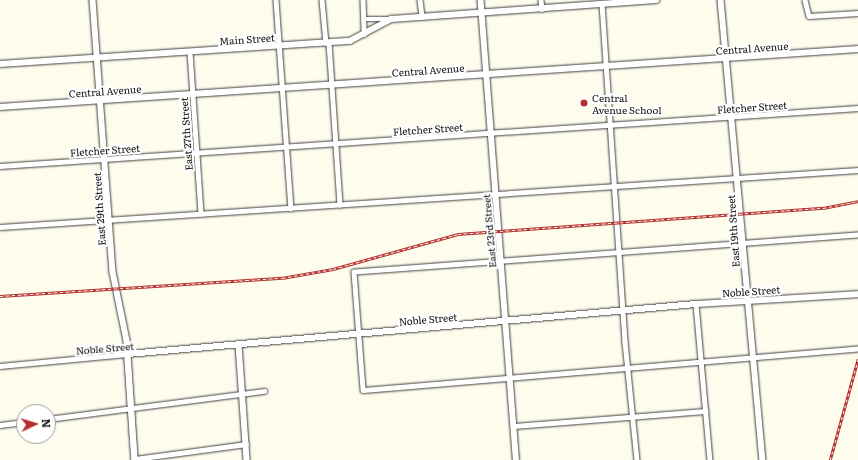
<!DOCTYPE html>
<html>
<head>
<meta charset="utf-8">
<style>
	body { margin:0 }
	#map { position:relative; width:858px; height:460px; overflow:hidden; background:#fefced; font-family:Literata,serif }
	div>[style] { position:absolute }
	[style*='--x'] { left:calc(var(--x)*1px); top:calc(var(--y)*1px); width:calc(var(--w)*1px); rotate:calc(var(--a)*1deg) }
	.roads { filter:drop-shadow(0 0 1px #404040) drop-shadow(0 0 1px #404040) }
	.minor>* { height:4.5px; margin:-2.25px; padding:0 2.25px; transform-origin:2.25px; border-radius:2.25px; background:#fff }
	.tertiary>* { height:5.5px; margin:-2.75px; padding:0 2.75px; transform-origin:2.75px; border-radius:2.75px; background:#fff }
	.rail>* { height:2.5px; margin-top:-1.25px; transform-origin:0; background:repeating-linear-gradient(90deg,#fff 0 3px,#b42f2d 0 6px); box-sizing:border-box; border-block:1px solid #b42f2d }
	.dots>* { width:11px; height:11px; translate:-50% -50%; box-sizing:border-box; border:2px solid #fff; border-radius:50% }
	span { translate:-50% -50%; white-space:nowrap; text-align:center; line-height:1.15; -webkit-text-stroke:4px #fff; paint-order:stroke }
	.street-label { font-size:10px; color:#0d0d0d }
	.poi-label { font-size:10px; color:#0d0d0d }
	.left { translate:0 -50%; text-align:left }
	.north { position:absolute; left:16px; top:404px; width:40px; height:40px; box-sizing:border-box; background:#fff; border:1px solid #9e9e9e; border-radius:50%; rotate:86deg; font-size:11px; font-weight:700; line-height:16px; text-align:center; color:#0d0d0d }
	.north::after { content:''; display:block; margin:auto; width:14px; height:18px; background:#b42f2d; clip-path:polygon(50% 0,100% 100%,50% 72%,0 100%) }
</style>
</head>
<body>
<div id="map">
	<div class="roads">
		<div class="minor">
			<i style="--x:276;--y:0;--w:209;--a:85.9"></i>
			<i style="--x:322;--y:0;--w:43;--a:84.7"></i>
			<i style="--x:363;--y:0;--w:34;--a:88"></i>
			<i style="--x:420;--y:0;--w:17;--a:83"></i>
			<i style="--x:541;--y:0;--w:9;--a:84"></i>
			<i style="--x:805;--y:0;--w:16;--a:76"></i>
			<i style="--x:809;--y:16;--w:49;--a:-3.5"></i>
			<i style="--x:602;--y:4;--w:339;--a:86.1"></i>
			<i style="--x:625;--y:342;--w:119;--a:84.2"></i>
			<i style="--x:364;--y:19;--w:26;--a:0"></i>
			<i style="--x:329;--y:43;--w:162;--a:86.1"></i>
			<i style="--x:190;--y:52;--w:162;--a:86.1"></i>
			<i style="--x:0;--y:166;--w:860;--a:-3.87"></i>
			<i style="--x:0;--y:227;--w:860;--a:-3.8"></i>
			<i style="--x:858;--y:235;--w:505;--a:175.8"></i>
			<i style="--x:354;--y:272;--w:118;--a:85.6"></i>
			<i style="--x:363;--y:390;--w:497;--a:-4.8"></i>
			<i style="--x:696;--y:304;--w:157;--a:84.9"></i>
			<i style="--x:0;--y:366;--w:129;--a:-5.4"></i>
			<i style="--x:48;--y:419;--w:218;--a:-7.4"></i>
			<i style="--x:0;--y:425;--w:24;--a:-7"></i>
			<i style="--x:513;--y:426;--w:193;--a:-4.5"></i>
			<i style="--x:135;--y:459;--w:112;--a:-7.7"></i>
		</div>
		<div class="tertiary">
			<i style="--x:93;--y:0;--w:273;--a:85.8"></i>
			<i style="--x:113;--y:272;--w:70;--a:78.5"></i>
			<i style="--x:127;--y:341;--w:119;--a:86.2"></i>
			<i style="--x:481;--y:0;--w:461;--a:85.6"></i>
			<i style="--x:721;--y:0;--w:462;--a:84.8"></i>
			<i style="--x:0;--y:64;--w:351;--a:-3.8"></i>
			<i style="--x:350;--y:41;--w:47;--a:-28.2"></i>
			<i style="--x:391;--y:19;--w:266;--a:-4.1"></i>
			<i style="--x:0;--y:107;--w:860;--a:-3.87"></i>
			<i style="--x:239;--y:345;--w:115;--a:86"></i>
			<i style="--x:128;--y:354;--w:570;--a:-5.03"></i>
			<i style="--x:696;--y:304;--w:162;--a:-3.5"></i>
			<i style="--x:128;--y:359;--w:100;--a:86"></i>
		</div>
	</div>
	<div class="rail">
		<i style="--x:0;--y:296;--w:283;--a:-3.7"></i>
		<i style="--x:282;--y:278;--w:52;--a:-10"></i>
		<i style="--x:333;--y:269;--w:130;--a:-15.6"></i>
		<i style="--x:458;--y:234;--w:366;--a:-4.1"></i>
		<i style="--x:823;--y:208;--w:36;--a:-11"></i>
		<i style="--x:830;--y:460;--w:105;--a:-74.5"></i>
	</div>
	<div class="dots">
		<i style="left:584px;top:103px;background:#b42f2d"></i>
	</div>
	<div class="street-label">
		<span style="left:247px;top:39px;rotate:-4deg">Main Street</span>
		<span style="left:752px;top:48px;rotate:-4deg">Central Avenue</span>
		<span style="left:428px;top:70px;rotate:-4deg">Central Avenue</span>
		<span style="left:105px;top:91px;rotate:-4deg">Central Avenue</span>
		<span style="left:752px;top:107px;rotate:-4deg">Fletcher Street</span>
		<span style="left:428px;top:129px;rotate:-4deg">Fletcher Street</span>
		<span style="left:186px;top:134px;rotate:-94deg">East 27th Street</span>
		<span style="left:105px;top:150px;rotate:-4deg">Fletcher Street</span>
		<span style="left:99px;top:209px;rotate:-94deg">East 29th Street</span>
		<span style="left:489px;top:231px;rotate:-95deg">East 23rd Street</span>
		<span style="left:733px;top:231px;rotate:-94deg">East 19th Street</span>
		<span style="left:751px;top:291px;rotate:-4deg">Noble Street</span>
		<span style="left:428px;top:319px;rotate:-5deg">Noble Street</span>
		<span style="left:105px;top:348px;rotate:-5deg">Noble Street</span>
	</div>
	<div class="poi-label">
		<span class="left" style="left:592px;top:103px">Central<br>Avenue School</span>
	</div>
	<div class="north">N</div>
</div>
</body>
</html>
